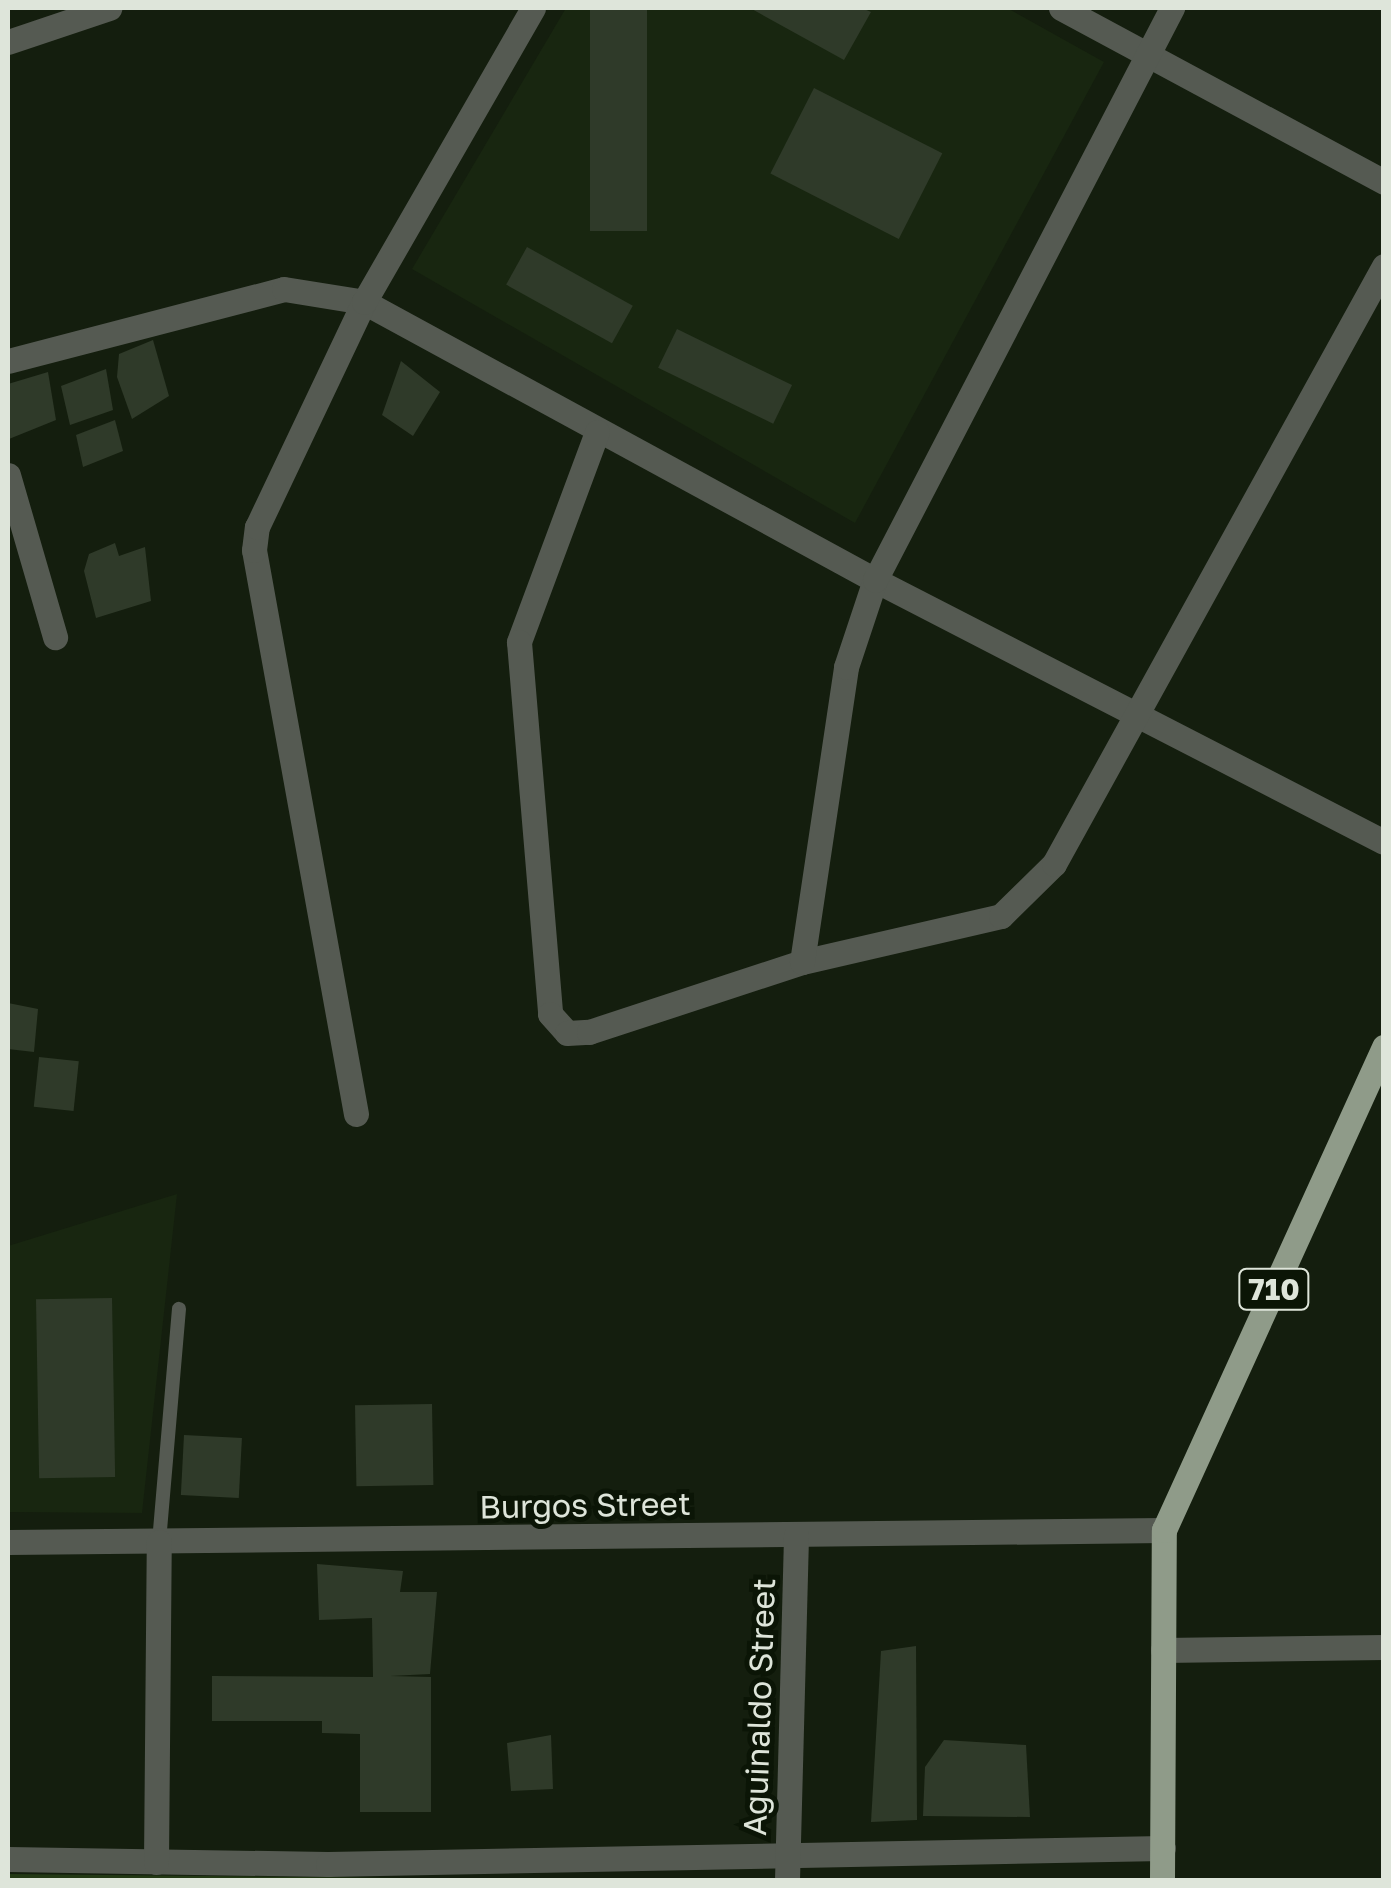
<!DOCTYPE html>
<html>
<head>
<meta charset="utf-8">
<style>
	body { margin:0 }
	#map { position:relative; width:1391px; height:1888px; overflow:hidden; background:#141e0e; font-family:"Golos Text",sans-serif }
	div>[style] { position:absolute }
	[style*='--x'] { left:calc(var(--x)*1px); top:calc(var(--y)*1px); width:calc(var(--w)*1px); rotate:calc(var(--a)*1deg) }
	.built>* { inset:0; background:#182610 }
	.green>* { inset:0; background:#233915 }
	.building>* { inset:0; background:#2f3a29; transform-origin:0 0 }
	.lane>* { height:14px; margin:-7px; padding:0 7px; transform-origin:7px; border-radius:7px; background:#555a52 }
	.street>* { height:25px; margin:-12.5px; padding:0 12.5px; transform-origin:12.5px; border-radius:12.5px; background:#555a52 }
	.primary>* { height:25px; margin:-12.5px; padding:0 12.5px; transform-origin:12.5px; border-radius:12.5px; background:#8f9b89 }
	span { translate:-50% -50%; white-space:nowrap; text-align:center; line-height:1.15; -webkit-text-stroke:10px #0b1506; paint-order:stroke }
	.shield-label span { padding:2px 8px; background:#0b1506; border:2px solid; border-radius:8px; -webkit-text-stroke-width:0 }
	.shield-label { font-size:30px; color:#dee5da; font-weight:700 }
	.street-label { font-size:32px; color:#dee5da }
	.frame { position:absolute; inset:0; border:10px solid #dee5da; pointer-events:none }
</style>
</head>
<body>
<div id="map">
	<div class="built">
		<i style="clip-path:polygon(566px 8px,1007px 8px,1104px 62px,855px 523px,412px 269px)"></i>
		<i style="clip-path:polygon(177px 1194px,142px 1513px,8px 1512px,8px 1246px)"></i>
	</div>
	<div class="green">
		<i style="clip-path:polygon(8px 1874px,621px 1880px,8px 1880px)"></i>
	</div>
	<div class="building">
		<i style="left:590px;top:8px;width:57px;height:223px"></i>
		<i style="clip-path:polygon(750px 8px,862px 8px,871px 12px,844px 60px)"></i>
		<i style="left:814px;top:88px;width:144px;height:96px;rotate:27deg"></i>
		<i style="left:527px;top:247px;width:121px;height:43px;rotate:29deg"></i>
		<i style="left:677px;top:329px;width:128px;height:43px;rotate:26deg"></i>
		<i style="clip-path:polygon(153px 340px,169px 396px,132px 419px,117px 377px,119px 354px)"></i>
		<i style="clip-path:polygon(401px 361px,440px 392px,413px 436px,382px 415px)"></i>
		<i style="clip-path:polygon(106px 369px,113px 410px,70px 425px,61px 386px)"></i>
		<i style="clip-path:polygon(48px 372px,56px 420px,9px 439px,8px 384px)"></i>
		<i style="clip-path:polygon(115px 420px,123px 451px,83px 467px,76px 435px)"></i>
		<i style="clip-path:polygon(115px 543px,119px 556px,145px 547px,151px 601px,96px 618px,84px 571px,89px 554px)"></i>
		<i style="clip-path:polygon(8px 1003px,38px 1009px,34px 1052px,8px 1049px)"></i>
		<i style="left:39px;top:1057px;width:40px;height:50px;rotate:6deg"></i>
		<i style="left:112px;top:1298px;width:179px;height:76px;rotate:89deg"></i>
		<i style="left:432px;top:1404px;width:81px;height:77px;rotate:89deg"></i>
		<i style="left:184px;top:1435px;width:58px;height:60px;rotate:3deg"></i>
		<i style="clip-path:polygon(317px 1564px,403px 1571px,400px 1592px,437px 1592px,430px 1674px,390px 1676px,431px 1677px,431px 1812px,360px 1812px,360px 1734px,322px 1733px,322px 1721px,212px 1721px,212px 1676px,373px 1677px,372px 1618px,319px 1620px)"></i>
		<i style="clip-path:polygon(916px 1646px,917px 1820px,871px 1822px,881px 1651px)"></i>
		<i style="clip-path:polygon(551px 1735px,553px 1789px,511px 1791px,507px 1743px)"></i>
		<i style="clip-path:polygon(944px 1740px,1026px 1745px,1030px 1817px,923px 1816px,925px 1767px)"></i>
	</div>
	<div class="lane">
		<i style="--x:159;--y:1542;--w:234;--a:-85.1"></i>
	</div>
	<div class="street">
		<i style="--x:1061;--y:8;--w:367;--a:28.3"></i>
		<i style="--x:8;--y:42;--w:107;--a:-18.6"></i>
		<i style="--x:8;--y:361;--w:285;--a:-14.6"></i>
		<i style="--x:284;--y:289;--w:81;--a:9.2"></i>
		<i style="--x:364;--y:302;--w:582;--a:28.55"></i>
		<i style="--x:875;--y:580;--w:572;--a:27.24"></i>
		<i style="--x:597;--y:432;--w:224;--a:110.4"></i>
		<i style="--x:519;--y:642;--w:373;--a:85.2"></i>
		<i style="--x:550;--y:1014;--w:25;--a:48"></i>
		<i style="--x:567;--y:1033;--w:22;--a:-3"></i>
		<i style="--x:589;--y:1032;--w:224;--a:-18.2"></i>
		<i style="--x:802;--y:962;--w:204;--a:-13"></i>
		<i style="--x:1001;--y:916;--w:74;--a:-44.5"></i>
		<i style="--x:1054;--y:864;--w:683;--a:-61.11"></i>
		<i style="--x:8;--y:475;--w:169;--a:73.8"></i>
		<i style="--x:802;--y:962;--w:298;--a:-81.5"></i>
		<i style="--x:846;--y:667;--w:92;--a:-71.6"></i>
		<i style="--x:875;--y:580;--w:645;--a:-62.56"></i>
		<i style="--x:356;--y:1114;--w:573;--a:-100.25"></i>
		<i style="--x:254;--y:550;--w:23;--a:-83"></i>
		<i style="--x:257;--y:527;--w:249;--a:-64.6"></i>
		<i style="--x:364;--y:302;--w:339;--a:-60.1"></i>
		<i style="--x:8;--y:1542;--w:1156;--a:-0.59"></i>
		<i style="--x:1163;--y:1650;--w:221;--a:-0.8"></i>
		<i style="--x:8;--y:1859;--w:320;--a:0.9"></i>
		<i style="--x:328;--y:1864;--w:835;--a:-1.1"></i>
		<i style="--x:156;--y:1862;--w:320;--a:-89.5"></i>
		<i style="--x:787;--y:1880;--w:345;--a:-88.5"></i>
	</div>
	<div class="primary">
		<i style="--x:1162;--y:1880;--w:350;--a:-89.7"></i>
		<i style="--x:1164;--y:1530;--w:531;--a:-65.51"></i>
	</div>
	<div class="shield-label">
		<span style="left:1274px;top:1289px">710</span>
	</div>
	<div class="street-label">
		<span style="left:585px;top:1505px;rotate:-1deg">Burgos Street</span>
		<span style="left:759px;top:1707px;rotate:-88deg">Aguinaldo Street</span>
	</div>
	<div class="frame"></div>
</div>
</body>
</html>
